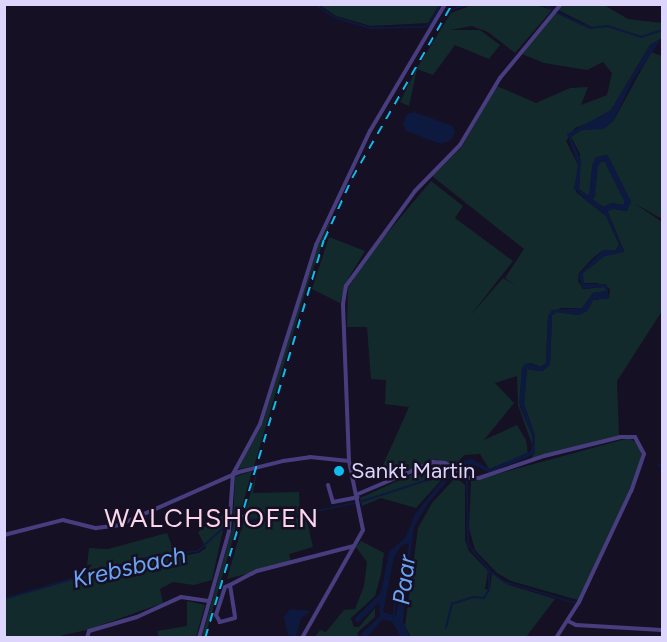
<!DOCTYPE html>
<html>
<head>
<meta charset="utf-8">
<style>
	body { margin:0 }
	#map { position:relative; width:667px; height:642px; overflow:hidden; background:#151023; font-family:Figtree,sans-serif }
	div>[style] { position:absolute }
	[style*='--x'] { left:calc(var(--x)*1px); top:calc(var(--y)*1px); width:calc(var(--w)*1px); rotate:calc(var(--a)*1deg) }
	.green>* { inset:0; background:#132a2c }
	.water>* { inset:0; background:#0d193e }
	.stream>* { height:1.5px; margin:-0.75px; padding:0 0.75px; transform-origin:0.75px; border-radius:0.75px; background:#0d193e }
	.river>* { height:6px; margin:-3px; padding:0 3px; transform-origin:3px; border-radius:3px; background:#0d193e }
	.minor>* { height:4px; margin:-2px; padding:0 2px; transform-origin:2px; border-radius:2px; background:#483e7f }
	.rail>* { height:1.5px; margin-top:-0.75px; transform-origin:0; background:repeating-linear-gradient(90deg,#10bced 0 9px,transparent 0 17px) }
	.dots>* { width:16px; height:16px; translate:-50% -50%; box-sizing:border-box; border:3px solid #151023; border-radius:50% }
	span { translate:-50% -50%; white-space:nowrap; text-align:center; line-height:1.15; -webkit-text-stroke:5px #151023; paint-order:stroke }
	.poi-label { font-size:22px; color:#ded5fc }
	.left { translate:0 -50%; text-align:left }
	.water-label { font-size:24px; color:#6aa4f5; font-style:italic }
	.quarter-label { font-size:26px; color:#fcd6ea; letter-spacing:1.5px }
	.frame { position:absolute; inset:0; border:6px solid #ded5fc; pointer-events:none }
</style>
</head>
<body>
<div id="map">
	<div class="green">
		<i style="clip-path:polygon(475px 4px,535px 5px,552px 10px,515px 53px,488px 32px,472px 26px,450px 30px,480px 30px,500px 45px,489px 59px,455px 45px,433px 75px,417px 69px,409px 106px,400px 102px,417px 68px,451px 13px)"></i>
		<i style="clip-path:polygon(320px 5px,319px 5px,439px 5px,428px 23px,371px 26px,336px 16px)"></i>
		<i style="clip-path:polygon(563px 5px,604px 5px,628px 19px,662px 23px,662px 38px,650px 45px,611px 110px,602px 118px,575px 128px,566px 141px,578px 165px,576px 192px,606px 216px,619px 244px,616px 250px,603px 250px,593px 258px,579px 273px,578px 281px,583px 289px,604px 287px,607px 291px,593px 293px,582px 308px,561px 308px,548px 316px,546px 363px,541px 367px,530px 363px,522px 368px,520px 407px,532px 435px,533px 447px,518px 405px,517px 376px,495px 383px,514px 403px,484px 440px,517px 425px,526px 440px,528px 454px,489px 469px,480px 454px,464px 455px,454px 467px,435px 459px,386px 483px,383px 465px,409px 407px,385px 404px,386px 380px,371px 379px,367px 327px,347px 327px,348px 288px,373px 250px,431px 181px,463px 206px,455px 218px,513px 261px,470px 316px,503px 278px,516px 286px,505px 278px,524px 249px,432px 176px,461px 148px,497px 86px,536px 103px,570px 88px,588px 87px,581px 105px,607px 95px,612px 73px,603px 62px,587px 70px,544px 63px,522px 54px,556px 13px,596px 29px,558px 10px)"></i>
		<i style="clip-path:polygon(651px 52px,662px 56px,662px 219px,634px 203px,662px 222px,662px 311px,617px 381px,619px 436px,532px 459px,535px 436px,524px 404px,527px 369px,539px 371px,550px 362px,552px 315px,557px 312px,578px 315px,587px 311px,593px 300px,609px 298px,610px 289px,597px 283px,583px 283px,583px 273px,604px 256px,624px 251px,607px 210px,579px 189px,580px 154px,571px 137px,582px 130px,604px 128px,614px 120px)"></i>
		<i style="clip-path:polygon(332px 218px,308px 283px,254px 466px,238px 469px,262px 425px,317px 247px)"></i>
		<i style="clip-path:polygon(329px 237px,365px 251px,349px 277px,340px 303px,312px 289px)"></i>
		<i style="clip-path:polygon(629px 438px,642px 446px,640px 468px,578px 600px,511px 581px,497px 573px,475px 550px,469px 528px,471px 481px)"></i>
		<i style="clip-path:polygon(435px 464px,446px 466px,439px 474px,443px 478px,416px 508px,381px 498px,362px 506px,360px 498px)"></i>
		<i style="clip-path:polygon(252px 471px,205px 637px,202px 637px,233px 525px,235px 477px)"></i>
		<i style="clip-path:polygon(257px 472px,253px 493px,299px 492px,300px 513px,250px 520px,245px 512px)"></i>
		<i style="clip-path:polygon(456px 477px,465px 485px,465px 540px,469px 551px,488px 571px,485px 589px,490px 590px,492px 572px,509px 585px,555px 599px,526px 637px,411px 637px,405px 626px,418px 528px,432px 503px)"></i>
		<i style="clip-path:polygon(227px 512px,212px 580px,194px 585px,173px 582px,160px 589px,163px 603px,87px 630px,55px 637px,5px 638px,5px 598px,86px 574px,89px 548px,108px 549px,167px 533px,176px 557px,199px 553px,206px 548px,198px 532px)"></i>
		<i style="clip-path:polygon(306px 517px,313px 547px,289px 554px,291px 562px,227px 579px,243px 523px)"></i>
		<i style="clip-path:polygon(361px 541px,384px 553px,381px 574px,375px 596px,351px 618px,354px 627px,359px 627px,375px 608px,375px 617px,357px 633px,359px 637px,315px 637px,320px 630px,326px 632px,344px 610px,355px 609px,364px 586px,367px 562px,356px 547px)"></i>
		<i style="clip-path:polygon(187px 601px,205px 605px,196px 637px,159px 637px,157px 631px,187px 626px)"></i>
	</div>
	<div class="water">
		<i style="clip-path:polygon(662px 38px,633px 80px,614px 120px,604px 129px,582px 130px,571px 137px,581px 160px,579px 189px,607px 210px,624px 252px,605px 256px,583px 273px,584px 284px,607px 284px,609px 298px,593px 300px,587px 311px,579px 315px,557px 312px,552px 315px,550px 365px,543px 371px,527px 369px,524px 404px,535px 436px,535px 454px,490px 473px,471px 464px,458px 468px,427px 505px,414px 527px,403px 621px,410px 637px,401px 637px,392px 622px,383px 619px,367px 637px,362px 637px,361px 634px,380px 616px,379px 602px,358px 623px,354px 619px,380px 594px,387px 567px,392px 568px,383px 612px,396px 616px,409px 543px,402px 545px,393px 559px,388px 558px,391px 550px,405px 538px,415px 514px,457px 462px,472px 459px,490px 469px,531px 451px,533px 439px,519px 403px,522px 368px,526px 363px,541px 367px,546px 363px,548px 316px,552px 310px,582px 308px,593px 293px,607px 291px,604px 287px,583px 289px,578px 275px,603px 250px,616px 250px,619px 244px,606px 216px,574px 189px,578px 165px,567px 134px,611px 110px,650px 45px)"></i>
		<i style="clip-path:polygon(414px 112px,453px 126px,455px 132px,451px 140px,441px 144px,406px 131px,403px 123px,407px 114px)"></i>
		<i style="clip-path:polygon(290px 609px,311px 611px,301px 618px,296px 637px,288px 635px,284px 617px)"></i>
	</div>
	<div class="stream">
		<i style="--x:315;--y:4;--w:25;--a:34"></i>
		<i style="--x:336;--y:18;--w:35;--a:16"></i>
		<i style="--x:370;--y:28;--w:53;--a:-1.1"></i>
		<i style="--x:423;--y:27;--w:6;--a:-18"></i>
		<i style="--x:429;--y:25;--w:24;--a:-60"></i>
		<i style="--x:543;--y:4;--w:12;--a:31"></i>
		<i style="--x:453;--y:9;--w:16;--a:-18"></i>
		<i style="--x:558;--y:13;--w:35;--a:25"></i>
		<i style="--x:590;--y:28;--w:18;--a:-6"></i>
		<i style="--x:608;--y:26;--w:35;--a:18"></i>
		<i style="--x:641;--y:37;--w:22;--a:-18"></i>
		<i style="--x:658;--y:465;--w:4;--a:14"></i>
		<i style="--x:360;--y:502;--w:97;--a:-18.1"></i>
		<i style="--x:489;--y:570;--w:20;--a:37"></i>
		<i style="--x:505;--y:582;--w:74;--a:16.5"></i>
		<i style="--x:4;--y:599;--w:143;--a:-16.3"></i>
		<i style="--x:141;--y:559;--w:58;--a:-8"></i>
		<i style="--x:198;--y:551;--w:45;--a:-42.3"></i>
		<i style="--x:231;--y:521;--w:58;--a:-3.9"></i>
		<i style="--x:289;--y:517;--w:67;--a:-12"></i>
		<i style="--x:394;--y:617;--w:17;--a:-87"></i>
		<i style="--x:395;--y:600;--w:11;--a:-52"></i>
		<i style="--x:446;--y:628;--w:25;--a:-76"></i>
		<i style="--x:452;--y:604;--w:22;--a:-18"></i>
		<i style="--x:473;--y:597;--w:11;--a:5"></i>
		<i style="--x:484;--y:598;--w:9;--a:-58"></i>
		<i style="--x:489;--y:590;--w:20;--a:-90"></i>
		<i style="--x:489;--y:570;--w:33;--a:-130"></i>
		<i style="--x:468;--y:545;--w:63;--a:-90.9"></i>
		<i style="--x:467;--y:482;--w:16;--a:-153"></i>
	</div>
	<div class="river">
		<i style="--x:588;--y:199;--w:6;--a:-45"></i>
		<i style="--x:592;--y:195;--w:29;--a:-84"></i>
		<i style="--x:595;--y:166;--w:7;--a:-63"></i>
		<i style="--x:598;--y:160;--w:8;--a:-14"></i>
		<i style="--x:606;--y:158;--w:49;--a:63.4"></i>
		<i style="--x:628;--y:202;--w:7;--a:117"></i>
		<i style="--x:625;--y:208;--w:13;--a:-171"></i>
		<i style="--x:612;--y:206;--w:10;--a:156"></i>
		<i style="--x:387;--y:576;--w:24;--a:-78"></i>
	</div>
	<div class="minor">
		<i style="--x:328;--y:485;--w:18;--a:74"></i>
		<i style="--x:333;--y:502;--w:25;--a:-11"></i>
		<i style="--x:358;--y:494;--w:82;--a:-23.1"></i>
		<i style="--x:433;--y:462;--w:12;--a:5"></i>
		<i style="--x:445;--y:463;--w:27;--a:33"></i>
		<i style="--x:468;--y:478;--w:11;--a:0"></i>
		<i style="--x:479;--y:478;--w:69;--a:-18.7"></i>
		<i style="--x:544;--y:456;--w:79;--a:-13.9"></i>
		<i style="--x:621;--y:437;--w:14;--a:0"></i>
		<i style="--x:635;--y:437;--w:19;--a:62"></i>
		<i style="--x:644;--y:454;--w:39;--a:109"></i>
		<i style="--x:631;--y:491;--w:123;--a:115.1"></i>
		<i style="--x:579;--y:602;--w:43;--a:122.6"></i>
		<i style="--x:4;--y:535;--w:61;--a:-14.3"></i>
		<i style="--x:63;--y:520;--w:34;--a:14"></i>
		<i style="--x:96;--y:528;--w:23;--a:-7"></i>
		<i style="--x:119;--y:525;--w:131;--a:-23.8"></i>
		<i style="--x:239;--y:472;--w:45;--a:-14"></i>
		<i style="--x:283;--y:461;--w:27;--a:-8"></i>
		<i style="--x:310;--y:457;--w:39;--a:6"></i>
		<i style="--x:230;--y:585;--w:33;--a:81"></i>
		<i style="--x:235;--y:618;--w:16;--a:165"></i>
		<i style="--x:220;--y:622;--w:8;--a:-120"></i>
		<i style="--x:216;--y:615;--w:29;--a:-72"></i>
		<i style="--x:225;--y:587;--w:5;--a:-22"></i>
		<i style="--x:230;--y:585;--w:24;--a:-28"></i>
		<i style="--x:251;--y:574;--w:7;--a:-27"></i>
		<i style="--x:257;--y:571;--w:100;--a:-14.5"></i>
		<i style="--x:568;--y:621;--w:9;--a:27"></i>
		<i style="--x:576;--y:625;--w:86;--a:3.3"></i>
		<i style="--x:87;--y:638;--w:7;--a:-74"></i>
		<i style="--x:89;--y:631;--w:50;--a:-16.3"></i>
		<i style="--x:137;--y:617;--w:48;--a:-24.4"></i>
		<i style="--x:181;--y:597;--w:28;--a:8"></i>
		<i style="--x:199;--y:638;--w:111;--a:-74.3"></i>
		<i style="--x:229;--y:531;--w:57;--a:-86"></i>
		<i style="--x:233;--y:474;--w:57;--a:-61.6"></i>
		<i style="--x:260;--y:424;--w:188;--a:-72.6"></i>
		<i style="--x:316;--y:245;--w:126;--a:-64.7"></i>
		<i style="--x:370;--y:131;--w:147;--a:-59.4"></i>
		<i style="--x:302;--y:638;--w:124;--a:-60.5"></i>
		<i style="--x:363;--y:530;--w:70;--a:-101.5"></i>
		<i style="--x:349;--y:461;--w:157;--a:-92.2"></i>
		<i style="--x:343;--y:304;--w:18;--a:-81"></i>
		<i style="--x:346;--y:286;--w:117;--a:-54"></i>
		<i style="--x:415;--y:191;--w:64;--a:-45.6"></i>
		<i style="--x:460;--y:145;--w:78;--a:-59.2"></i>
		<i style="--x:500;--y:78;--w:96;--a:-50.5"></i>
	</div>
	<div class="rail">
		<i style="--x:205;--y:638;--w:415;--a:-73.4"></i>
		<i style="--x:324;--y:240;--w:68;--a:-65.7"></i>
		<i style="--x:352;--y:178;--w:201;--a:-60.1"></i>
	</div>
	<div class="dots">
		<i style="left:339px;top:471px;background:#10bced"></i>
	</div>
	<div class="poi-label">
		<span class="left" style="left:351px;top:471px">Sankt Martin</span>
	</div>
	<div class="water-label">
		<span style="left:129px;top:567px;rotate:-13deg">Krebsbach</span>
		<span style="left:404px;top:580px;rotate:-83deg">Paar</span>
	</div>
	<div class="quarter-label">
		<span style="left:212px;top:519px">WALCHSHOFEN</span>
	</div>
	<div class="frame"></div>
</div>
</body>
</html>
